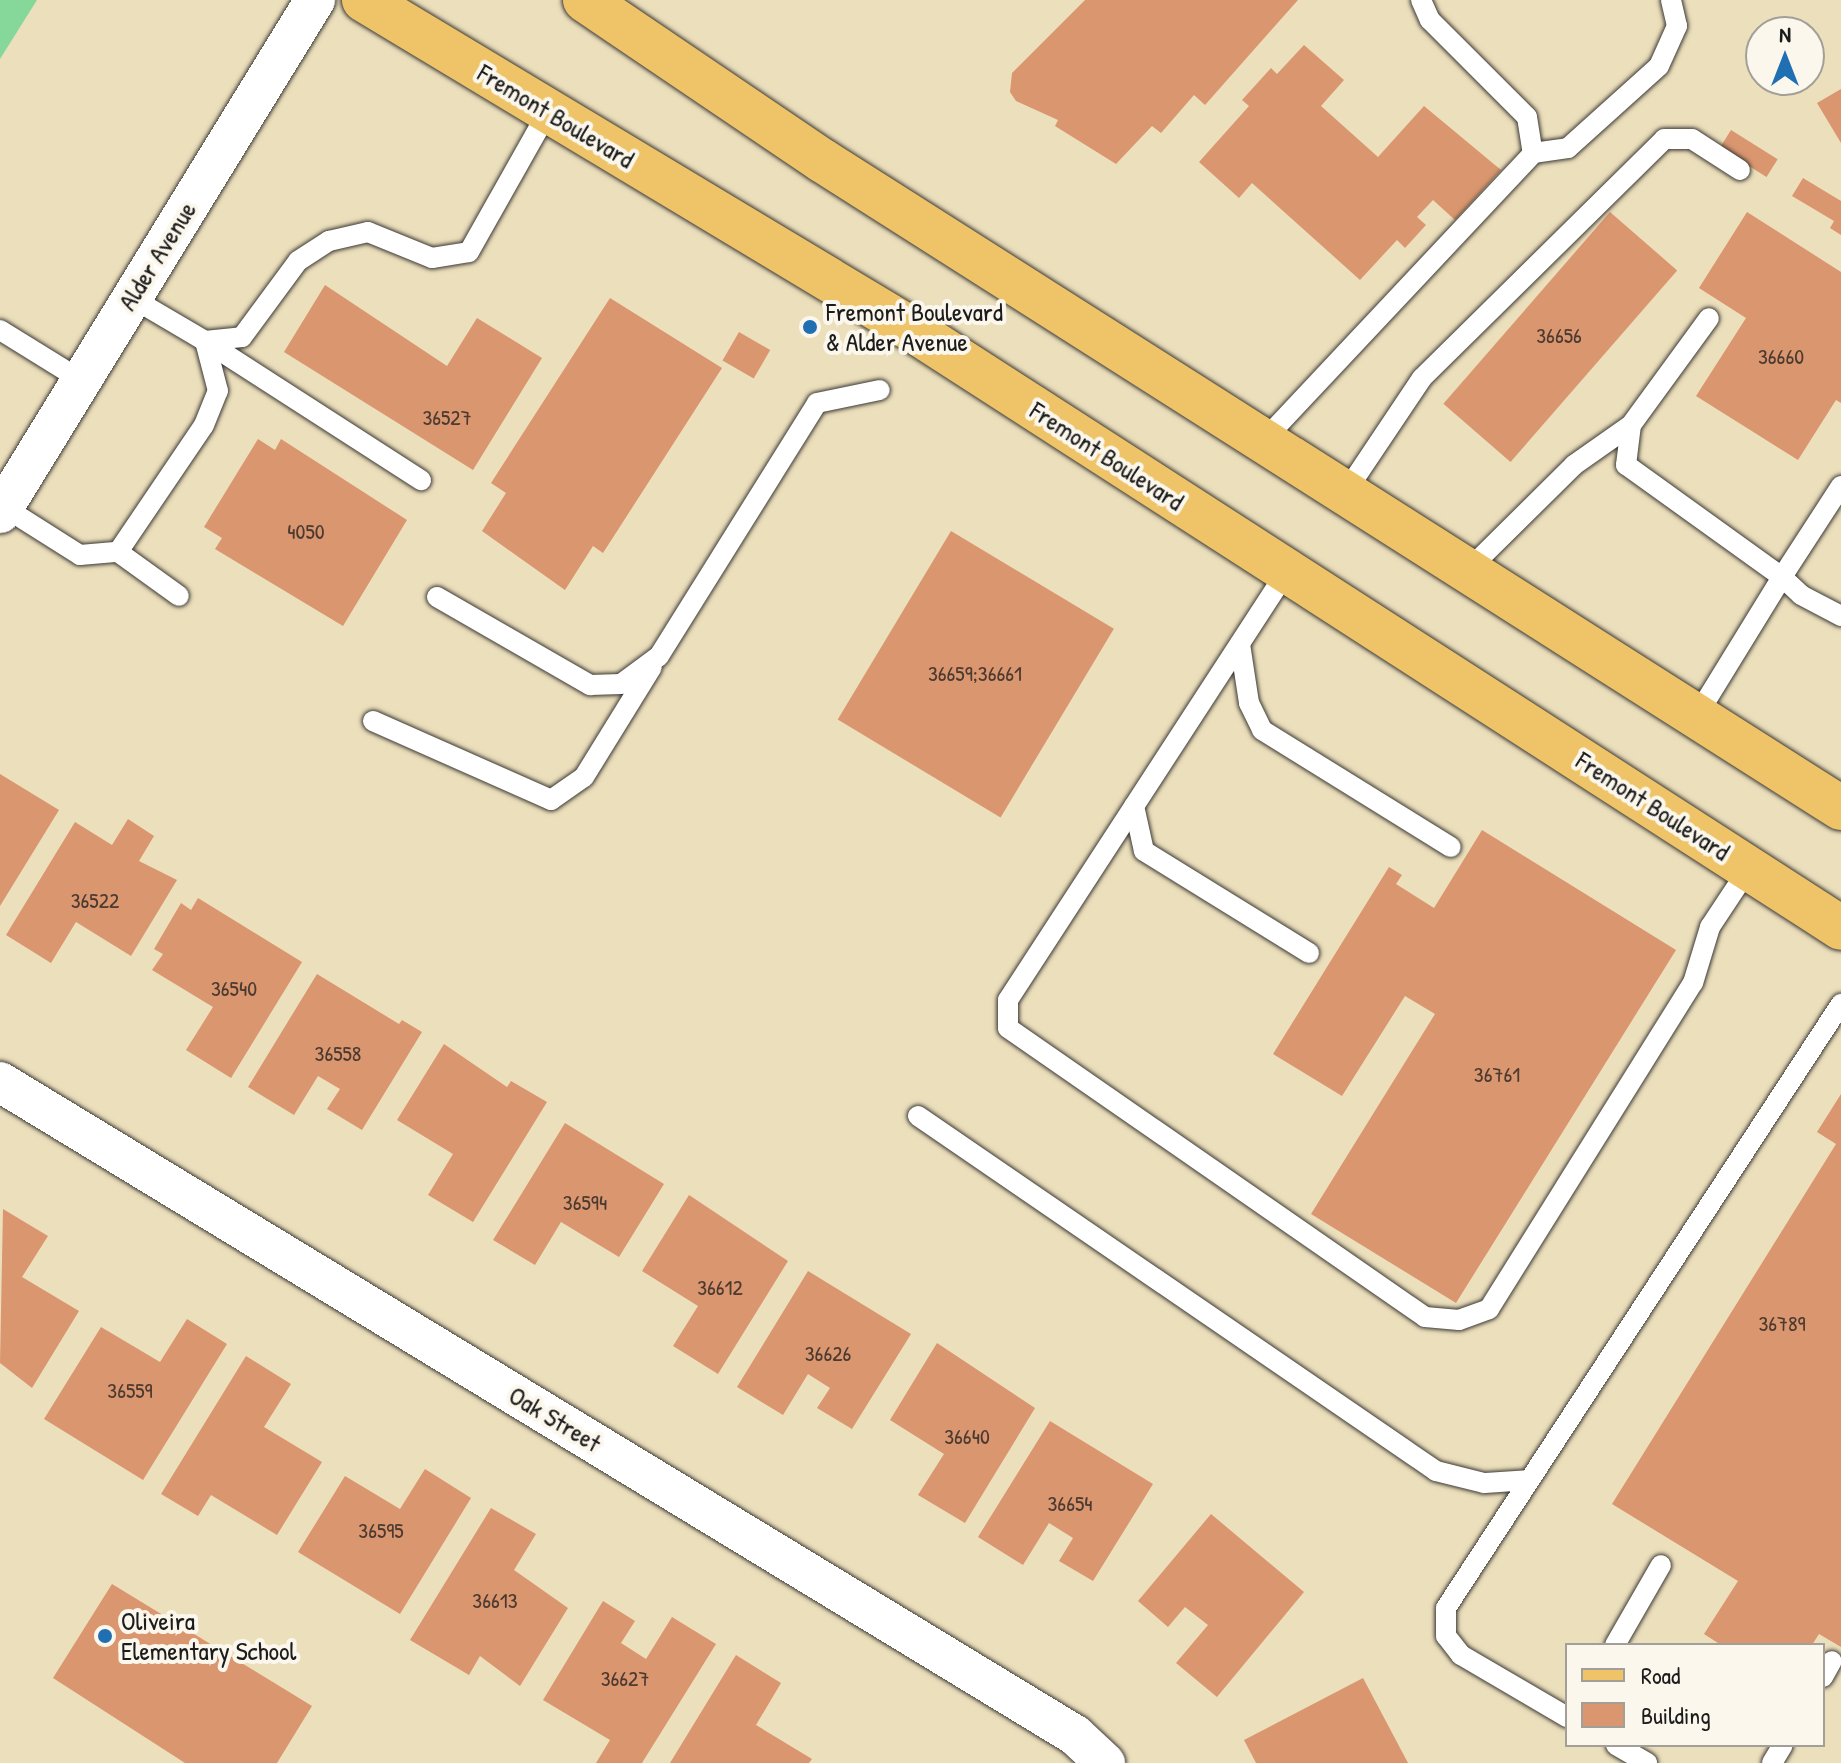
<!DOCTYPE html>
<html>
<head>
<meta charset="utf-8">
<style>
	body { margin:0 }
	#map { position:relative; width:1841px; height:1763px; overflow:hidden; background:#ecdfbc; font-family:"Patrick Hand",sans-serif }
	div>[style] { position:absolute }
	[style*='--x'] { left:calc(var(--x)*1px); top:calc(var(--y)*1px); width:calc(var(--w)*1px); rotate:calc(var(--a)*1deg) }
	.green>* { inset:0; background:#85d89a }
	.building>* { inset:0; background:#da966f; transform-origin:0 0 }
	.roads { filter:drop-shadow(0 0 2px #3b3934) drop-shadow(0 0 2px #3b3934) }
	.service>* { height:20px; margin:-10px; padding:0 10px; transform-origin:10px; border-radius:10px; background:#fff }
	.minor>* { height:40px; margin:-20px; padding:0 20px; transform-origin:20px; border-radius:20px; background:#fff }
	.primary>* { height:44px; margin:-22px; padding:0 22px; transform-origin:22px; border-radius:22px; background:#efc469 }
	.dots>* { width:22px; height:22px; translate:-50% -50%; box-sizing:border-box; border:4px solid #fbf7ec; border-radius:50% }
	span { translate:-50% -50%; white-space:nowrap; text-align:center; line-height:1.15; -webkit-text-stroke:8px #fbf7ec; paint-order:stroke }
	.number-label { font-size:22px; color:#4c3a31 }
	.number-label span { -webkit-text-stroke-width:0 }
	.street-label { font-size:26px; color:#1c1c1c }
	.poi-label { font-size:26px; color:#1c1c1c }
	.left { translate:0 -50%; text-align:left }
	.legend { position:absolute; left:1565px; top:1643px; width:260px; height:104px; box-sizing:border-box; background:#fbf7ec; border:2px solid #a29f99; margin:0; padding:10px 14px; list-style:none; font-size:24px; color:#1c1c1c }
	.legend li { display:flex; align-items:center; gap:16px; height:40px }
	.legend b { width:40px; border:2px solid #a29f99 }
	.north { position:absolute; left:1745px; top:16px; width:80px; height:80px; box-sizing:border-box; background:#fbf7ec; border:2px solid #a29f99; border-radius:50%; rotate:0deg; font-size:22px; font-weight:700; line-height:32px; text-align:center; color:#1c1c1c }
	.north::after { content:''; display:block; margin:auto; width:28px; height:36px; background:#1f6fb2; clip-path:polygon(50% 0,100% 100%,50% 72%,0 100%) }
</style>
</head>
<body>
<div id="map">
	<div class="green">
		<i style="clip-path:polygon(0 0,37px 0,0 59px)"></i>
	</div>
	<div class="building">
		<i style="clip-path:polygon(1085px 0,1298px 0,1205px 105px,1194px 95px,1161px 133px,1152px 126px,1116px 164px,1055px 126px,1058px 120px,1016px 101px,1010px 92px,1012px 73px)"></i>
		<i style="clip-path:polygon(1304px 45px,1344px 80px,1321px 106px,1378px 157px,1424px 106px,1501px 170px,1455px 220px,1433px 200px,1417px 217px,1426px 225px,1405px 248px,1397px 240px,1360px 280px,1252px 183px,1239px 198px,1199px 162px,1249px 106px,1242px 100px,1271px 68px,1277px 74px)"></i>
		<i style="clip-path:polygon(1841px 89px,1841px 143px,1817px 103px)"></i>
		<i style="left:1731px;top:130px;width:55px;height:21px;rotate:32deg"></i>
		<i style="clip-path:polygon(1803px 178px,1841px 201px,1841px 235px,1830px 228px,1834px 221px,1792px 196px)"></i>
		<i style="left:1610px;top:212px;width:89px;height:254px;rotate:41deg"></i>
		<i style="clip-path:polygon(1747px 212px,1841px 272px,1841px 403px,1836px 400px,1798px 460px,1696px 396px,1746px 318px,1699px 288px)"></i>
		<i style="clip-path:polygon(325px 285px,447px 366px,477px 318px,542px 358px,473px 470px,284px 352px)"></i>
		<i style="clip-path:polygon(610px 298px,722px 368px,603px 553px,593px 546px,565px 590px,482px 531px,506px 493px,491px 483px)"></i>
		<i style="left:739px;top:332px;width:36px;height:33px;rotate:30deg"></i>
		<i style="clip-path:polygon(258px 439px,275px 450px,281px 439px,407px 520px,343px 626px,215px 549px,222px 538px,204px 527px)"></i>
		<i style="left:951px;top:531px;width:190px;height:220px;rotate:31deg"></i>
		<i style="clip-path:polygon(0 774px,59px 810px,0 906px)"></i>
		<i style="clip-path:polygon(128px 819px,154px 836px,139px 861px,177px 880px,131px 956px,76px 922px,51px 963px,6px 935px,75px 822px,112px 845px)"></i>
		<i style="clip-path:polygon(1482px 830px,1676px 950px,1456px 1303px,1311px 1214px,1435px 1014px,1405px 996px,1342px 1096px,1273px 1054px,1389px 867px,1402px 875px,1396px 884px,1434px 908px)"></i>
		<i style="clip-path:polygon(198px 898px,302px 962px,231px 1078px,186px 1050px,213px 1007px,152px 970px,163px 954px,154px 949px,181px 903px,191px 910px)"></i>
		<i style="clip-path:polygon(317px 974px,399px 1024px,402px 1020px,422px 1032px,362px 1130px,327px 1109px,340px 1089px,318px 1076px,294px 1115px,248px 1087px)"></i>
		<i style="clip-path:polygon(444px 1044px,507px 1087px,511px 1081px,547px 1102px,473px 1222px,428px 1195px,453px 1154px,397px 1120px)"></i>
		<i style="clip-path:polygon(1841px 1094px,1841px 1647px,1819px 1634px,1812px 1645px,1721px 1645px,1704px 1634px,1738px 1581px,1612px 1504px,1836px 1144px,1817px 1132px)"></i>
		<i style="clip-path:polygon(565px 1123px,664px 1184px,619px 1257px,561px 1222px,535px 1265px,493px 1240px)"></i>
		<i style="clip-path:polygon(689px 1195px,788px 1261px,718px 1374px,673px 1346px,698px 1306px,642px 1271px)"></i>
		<i style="clip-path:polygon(3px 1209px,48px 1236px,22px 1277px,79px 1311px,32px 1388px,0 1363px)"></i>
		<i style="clip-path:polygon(808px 1271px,911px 1334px,852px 1429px,817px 1408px,830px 1388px,808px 1374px,783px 1415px,737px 1387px)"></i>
		<i style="clip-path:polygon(187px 1319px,227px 1344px,143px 1480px,44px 1419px,101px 1327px,160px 1362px)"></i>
		<i style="clip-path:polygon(937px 1343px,1035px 1408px,965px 1523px,918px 1495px,944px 1454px,890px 1420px)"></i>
		<i style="clip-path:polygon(246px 1356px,291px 1384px,264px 1427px,322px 1462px,277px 1535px,211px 1495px,198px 1516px,161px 1494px)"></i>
		<i style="clip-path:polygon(1050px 1421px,1153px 1484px,1093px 1581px,1059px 1561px,1073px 1538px,1049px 1523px,1023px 1565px,978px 1537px)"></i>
		<i style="clip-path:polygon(425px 1469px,471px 1498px,400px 1614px,298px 1552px,345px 1476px,400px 1509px)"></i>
		<i style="clip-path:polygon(491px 1508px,536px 1534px,514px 1570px,568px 1608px,520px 1686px,480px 1656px,469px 1675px,410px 1640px)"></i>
		<i style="clip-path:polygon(1211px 1514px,1304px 1592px,1217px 1697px,1176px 1663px,1208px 1625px,1185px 1607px,1168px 1627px,1138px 1601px)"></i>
		<i style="clip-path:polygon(112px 1584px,312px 1706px,277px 1763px,185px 1763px,53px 1678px)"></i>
		<i style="clip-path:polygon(603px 1601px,635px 1621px,621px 1643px,646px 1659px,672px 1617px,716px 1644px,642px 1763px,596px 1763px,610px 1740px,543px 1700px)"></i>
		<i style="clip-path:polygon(736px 1655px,781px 1683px,756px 1725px,812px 1759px,809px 1763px,670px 1763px)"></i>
		<i style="clip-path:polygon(1363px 1678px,1408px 1763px,1256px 1763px,1244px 1740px)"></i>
	</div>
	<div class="roads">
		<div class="service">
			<i style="--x:1421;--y:0;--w:22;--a:66"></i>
			<i style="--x:1430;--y:20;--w:137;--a:45"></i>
			<i style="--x:1527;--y:117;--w:36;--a:81"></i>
			<i style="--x:132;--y:298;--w:85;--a:30.5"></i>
			<i style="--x:205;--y:341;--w:37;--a:-6"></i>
			<i style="--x:242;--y:337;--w:94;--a:-53.6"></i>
			<i style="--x:298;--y:261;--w:37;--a:-33"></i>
			<i style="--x:329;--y:241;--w:40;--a:-13"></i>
			<i style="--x:368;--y:232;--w:69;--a:22.1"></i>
			<i style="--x:432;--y:258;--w:37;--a:-9"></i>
			<i style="--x:469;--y:252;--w:161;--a:-60.6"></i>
			<i style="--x:0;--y:330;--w:95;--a:31.7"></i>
			<i style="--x:1263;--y:441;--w:395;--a:-46.8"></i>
			<i style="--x:1533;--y:153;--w:35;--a:-8"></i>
			<i style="--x:1568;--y:148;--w:122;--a:-42"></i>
			<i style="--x:1659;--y:66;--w:44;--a:-65.8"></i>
			<i style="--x:1677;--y:26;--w:27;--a:-103"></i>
			<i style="--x:1841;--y:486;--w:108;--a:123"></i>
			<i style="--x:1782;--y:577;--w:26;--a:43"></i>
			<i style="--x:1801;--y:595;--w:45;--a:27.7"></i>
			<i style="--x:1345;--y:493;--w:138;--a:-56.2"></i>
			<i style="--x:1422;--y:378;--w:340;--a:-44.6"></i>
			<i style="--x:1664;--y:139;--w:28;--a:0"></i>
			<i style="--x:1692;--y:139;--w:57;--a:32.9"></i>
			<i style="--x:4;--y:507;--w:90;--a:32.3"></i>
			<i style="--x:80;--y:555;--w:38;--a:-5"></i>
			<i style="--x:118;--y:552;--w:153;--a:-55.9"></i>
			<i style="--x:204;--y:425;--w:37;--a:-68"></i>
			<i style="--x:218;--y:391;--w:52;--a:-104.6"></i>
			<i style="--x:205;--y:341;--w:257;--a:32.8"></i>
			<i style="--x:118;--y:552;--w:75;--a:35.8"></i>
			<i style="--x:1287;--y:571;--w:512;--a:123.04"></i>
			<i style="--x:1008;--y:1000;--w:28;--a:90"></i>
			<i style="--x:1008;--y:1028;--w:507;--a:34.72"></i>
			<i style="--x:1425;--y:1317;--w:34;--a:5"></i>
			<i style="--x:1459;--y:1320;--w:32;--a:-20"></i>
			<i style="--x:1489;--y:1309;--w:385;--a:-58"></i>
			<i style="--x:1693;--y:983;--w:59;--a:-73.1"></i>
			<i style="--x:1710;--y:927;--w:71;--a:-56.5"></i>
			<i style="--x:1467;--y:571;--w:151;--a:-44.7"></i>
			<i style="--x:1574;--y:465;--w:70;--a:-35.1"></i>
			<i style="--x:437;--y:597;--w:177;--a:29.9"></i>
			<i style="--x:590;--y:685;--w:31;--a:-2"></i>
			<i style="--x:621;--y:684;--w:47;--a:-36.4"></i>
			<i style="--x:659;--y:656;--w:298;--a:-58"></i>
			<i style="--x:817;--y:403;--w:64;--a:-11.7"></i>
			<i style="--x:1240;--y:644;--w:60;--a:81.3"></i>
			<i style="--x:1249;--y:703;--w:30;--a:64"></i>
			<i style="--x:1262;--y:730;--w:222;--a:31.8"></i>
			<i style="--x:1696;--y:717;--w:164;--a:-58.4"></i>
			<i style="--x:1782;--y:577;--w:192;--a:-144.3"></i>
			<i style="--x:1626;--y:465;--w:40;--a:-82.9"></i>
			<i style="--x:1631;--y:425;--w:132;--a:-53.9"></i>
			<i style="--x:373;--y:721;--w:195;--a:23.9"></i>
			<i style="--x:551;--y:800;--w:40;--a:-34.9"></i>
			<i style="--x:584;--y:777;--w:129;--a:-58.3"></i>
			<i style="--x:1134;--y:806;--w:46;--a:77.5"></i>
			<i style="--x:1144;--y:851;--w:194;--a:31.7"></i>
			<i style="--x:918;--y:1116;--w:628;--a:34.42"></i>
			<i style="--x:1436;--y:1471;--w:49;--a:14"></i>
			<i style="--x:1484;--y:1483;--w:45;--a:-3.8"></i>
			<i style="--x:1615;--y:1645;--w:92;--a:-60.1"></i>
			<i style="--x:1823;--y:1677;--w:18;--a:-61"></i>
			<i style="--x:1567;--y:1717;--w:123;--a:-149.7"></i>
			<i style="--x:1461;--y:1655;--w:24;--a:-128"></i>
			<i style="--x:1446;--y:1636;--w:28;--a:-90"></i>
			<i style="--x:1446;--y:1608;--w:722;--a:-56.82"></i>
			<i style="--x:1616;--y:1745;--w:36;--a:30"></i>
			<i style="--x:1772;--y:1763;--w:21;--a:-59"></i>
		</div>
		<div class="minor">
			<i style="--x:0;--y:513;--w:602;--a:-58.45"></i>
			<i style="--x:0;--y:1082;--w:1258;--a:31.28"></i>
			<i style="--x:1075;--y:1735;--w:41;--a:43"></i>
		</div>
		<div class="primary">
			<i style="--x:364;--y:0;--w:644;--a:31.02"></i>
			<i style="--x:916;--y:332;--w:1100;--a:32.79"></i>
			<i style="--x:585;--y:0;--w:287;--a:34.1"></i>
			<i style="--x:823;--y:161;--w:1206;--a:32.44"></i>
		</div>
	</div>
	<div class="dots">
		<i style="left:810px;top:327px;background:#1f6fb2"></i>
		<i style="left:105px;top:1636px;background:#1f6fb2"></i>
	</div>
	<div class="number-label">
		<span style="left:1559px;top:336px">36656</span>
		<span style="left:1781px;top:357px">36660</span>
		<span style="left:447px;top:418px">36527</span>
		<span style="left:306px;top:532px">4050</span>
		<span style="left:975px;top:674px">36659;36661</span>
		<span style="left:95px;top:901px">36522</span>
		<span style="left:234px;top:989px">36540</span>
		<span style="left:338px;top:1054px">36558</span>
		<span style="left:1497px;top:1075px">36761</span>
		<span style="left:585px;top:1203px">36594</span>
		<span style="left:720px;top:1288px">36612</span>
		<span style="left:1782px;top:1324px">36789</span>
		<span style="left:828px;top:1354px">36626</span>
		<span style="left:130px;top:1391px">36559</span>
		<span style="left:967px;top:1437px">36640</span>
		<span style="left:1070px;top:1504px">36654</span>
		<span style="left:381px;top:1531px">36595</span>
		<span style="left:495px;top:1601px">36613</span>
		<span style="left:625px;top:1679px">36627</span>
	</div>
	<div class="street-label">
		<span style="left:556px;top:116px;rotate:31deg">Fremont Boulevard</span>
		<span style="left:157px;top:256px;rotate:-58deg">Alder Avenue</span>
		<span style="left:1107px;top:456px;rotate:33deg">Fremont Boulevard</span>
		<span style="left:1653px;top:806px;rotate:33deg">Fremont Boulevard</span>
		<span style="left:555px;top:1419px;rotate:31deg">Oak Street</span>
	</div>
	<div class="poi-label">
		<span class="left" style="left:826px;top:327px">Fremont Boulevard<br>&amp; Alder Avenue</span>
		<span class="left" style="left:121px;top:1636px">Oliveira<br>Elementary School</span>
	</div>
	<ul class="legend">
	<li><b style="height:10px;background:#efc469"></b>Road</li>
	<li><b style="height:22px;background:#da966f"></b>Building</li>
	</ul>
	<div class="north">N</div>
</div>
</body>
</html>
